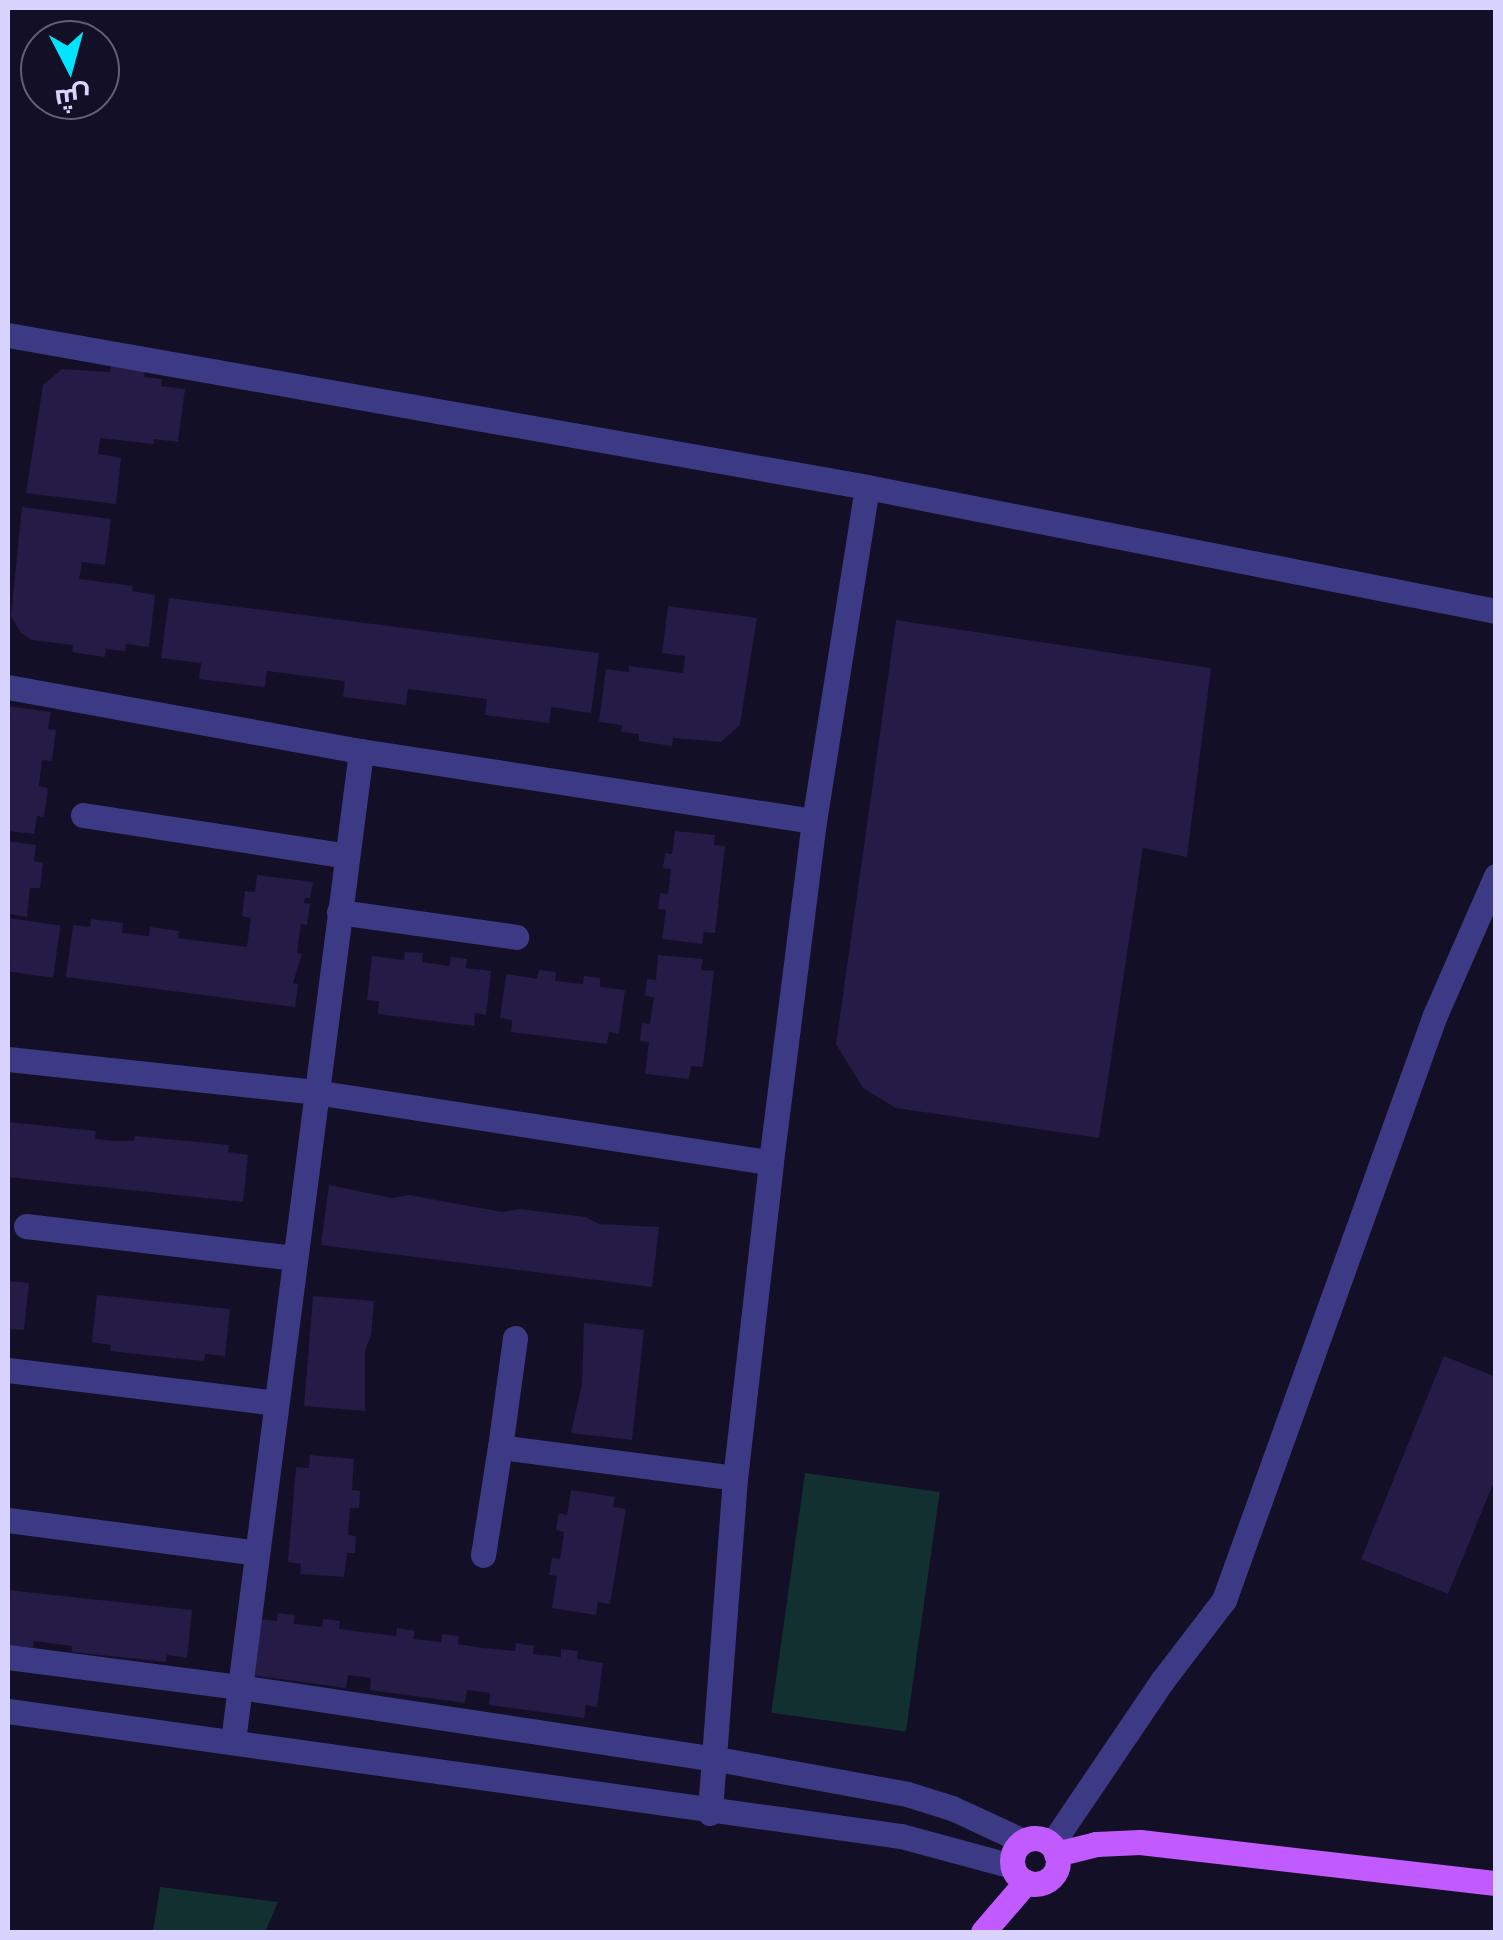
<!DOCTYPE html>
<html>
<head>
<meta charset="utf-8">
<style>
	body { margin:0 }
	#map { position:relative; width:1503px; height:1940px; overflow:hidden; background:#130f26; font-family:"Work Sans",Cairo,sans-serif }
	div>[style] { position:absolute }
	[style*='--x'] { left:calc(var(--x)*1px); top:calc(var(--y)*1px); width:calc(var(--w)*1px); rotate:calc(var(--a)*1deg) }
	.green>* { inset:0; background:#12302f; transform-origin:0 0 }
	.building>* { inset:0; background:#241b47; transform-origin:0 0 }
	.minor>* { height:25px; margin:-12.5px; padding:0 12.5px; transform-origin:12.5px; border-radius:12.5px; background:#3d3a85 }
	.major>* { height:25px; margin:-12.5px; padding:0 12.5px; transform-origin:12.5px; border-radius:12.5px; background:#c25bff }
	.major>.ring { margin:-12.5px; padding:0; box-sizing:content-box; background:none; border:25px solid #c25bff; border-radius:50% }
	span { translate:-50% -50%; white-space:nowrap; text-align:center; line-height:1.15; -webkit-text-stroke:9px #130f26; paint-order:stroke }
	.frame { position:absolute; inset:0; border:10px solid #d9d4ff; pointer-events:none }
	.north { position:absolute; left:20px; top:20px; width:100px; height:100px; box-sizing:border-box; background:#130f26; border:2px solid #625e7d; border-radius:50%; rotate:174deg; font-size:28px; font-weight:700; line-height:40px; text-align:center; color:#d9d4ff }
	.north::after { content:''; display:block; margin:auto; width:35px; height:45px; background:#00e5ff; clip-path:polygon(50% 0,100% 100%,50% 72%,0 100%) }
</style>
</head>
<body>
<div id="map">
	<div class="green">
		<i style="left:805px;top:1473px;width:136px;height:242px;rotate:8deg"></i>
		<i style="clip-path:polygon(160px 1887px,278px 1902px,265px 1932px,153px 1932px)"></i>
	</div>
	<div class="building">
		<i style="clip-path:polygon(111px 365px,145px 369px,144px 377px,162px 379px,161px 386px,185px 389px,178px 442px,154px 439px,154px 444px,100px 438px,98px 454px,121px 458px,116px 504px,26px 493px,43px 385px,62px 369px,110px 372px)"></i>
		<i style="clip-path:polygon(22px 507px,111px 519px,105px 565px,82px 562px,79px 579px,133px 586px,132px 591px,155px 595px,149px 647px,126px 644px,125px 651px,106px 649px,105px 657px,72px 652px,73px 645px,32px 640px,21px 633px,11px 616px)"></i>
		<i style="clip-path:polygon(169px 598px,599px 653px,591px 713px,551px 707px,549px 723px,485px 715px,487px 699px,408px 689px,406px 705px,343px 697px,345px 681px,267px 671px,265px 687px,199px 679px,201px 663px,161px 658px)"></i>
		<i style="clip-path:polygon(668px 606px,757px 618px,740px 725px,721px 742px,673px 738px,672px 746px,639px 741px,639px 734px,621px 732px,622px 725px,599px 722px,606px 669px,629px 672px,629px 666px,683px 673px,685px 656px,662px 653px)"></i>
		<i style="clip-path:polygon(896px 620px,1211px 668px,1187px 857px,1143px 848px,1099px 1138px,896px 1108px,863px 1088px,836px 1044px)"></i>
		<i style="clip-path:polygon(8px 706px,51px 712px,48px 729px,56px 730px,52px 761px,42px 760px,39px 786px,48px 788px,44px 817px,37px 816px,34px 834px,8px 831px)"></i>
		<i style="clip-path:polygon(675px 831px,715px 835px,714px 845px,725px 846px,715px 933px,704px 932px,702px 944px,662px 939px,666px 910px,658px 909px,660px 893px,668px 894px,671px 869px,663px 868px,665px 853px,672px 854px)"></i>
		<i style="clip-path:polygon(8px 841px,36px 845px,34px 861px,43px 863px,40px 888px,30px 888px,27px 917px,8px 914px)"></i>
		<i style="clip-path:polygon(257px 875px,313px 882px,310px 898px,305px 898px,304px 903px,310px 904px,307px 925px,301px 924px,297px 953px,302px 954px,293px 983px,298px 984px,295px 1007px,66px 977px,73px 925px,90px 927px,91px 919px,123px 923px,122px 933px,149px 936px,150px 927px,179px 931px,178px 938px,247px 947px,251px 918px,242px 916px,245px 891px,255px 892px)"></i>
		<i style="left:8px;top:918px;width:53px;height:53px;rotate:8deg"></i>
		<i style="clip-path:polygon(405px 952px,423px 953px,422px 962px,449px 966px,451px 957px,467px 959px,466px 968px,491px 971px,486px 1015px,475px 1013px,474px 1026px,378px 1014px,379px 1001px,367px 1000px,372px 956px,404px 960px)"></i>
		<i style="clip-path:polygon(658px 955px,703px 959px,701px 970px,714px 971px,703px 1067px,691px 1066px,689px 1079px,645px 1074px,649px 1042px,640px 1041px,642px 1023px,650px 1024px,654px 997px,645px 996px,647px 979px,656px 980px)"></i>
		<i style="clip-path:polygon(539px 970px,556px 972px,555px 981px,583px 984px,584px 976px,600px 978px,600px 987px,625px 990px,619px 1034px,609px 1032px,607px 1044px,511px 1032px,512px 1020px,500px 1018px,506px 974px,537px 979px)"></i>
		<i style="clip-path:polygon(8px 1122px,96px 1131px,95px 1139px,116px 1141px,134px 1141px,135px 1136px,229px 1145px,228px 1152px,248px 1155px,243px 1202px,8px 1177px)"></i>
		<i style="clip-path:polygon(329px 1185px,392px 1198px,409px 1195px,502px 1212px,519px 1209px,585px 1217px,599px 1224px,659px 1227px,652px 1287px,321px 1245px)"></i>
		<i style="clip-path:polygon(8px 1281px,29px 1283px,24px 1330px,8px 1329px)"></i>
		<i style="clip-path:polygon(97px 1295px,230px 1309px,225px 1356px,205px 1354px,204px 1361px,173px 1358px,110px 1351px,111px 1345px,92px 1342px)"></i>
		<i style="clip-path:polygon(313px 1296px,374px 1301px,371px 1336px,365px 1350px,365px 1411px,304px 1406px)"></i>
		<i style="clip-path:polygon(584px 1323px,644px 1330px,632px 1440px,571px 1433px,582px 1384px)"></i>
		<i style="clip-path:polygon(1444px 1356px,1496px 1377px,1496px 1477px,1448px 1594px,1361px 1559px)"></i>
		<i style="clip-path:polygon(310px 1455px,354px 1459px,352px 1490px,360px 1491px,359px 1508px,350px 1508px,348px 1535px,356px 1536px,355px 1553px,347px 1553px,344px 1577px,300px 1574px,301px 1564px,288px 1562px,296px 1467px,309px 1468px)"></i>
		<i style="clip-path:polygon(571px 1490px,615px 1497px,613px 1507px,626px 1509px,610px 1604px,598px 1602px,596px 1615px,552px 1608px,557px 1576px,549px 1575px,552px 1558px,560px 1559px,564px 1532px,556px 1530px,559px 1513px,567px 1515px)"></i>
		<i style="clip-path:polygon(8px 1590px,192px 1610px,187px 1658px,167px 1655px,166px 1662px,72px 1652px,72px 1646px,34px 1641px,33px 1648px,8px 1645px)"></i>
		<i style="clip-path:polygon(278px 1613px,295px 1615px,294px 1624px,322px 1627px,323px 1619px,340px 1621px,339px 1629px,396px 1636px,397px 1628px,415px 1631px,413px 1639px,441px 1642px,442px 1634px,459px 1636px,458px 1644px,483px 1648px,515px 1651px,516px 1643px,534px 1646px,533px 1654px,561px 1657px,561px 1649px,578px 1651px,577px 1659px,603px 1663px,597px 1707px,586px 1705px,584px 1718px,489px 1705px,490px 1693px,467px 1690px,465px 1703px,370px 1690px,371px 1678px,348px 1675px,346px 1688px,250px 1675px,245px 1617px,277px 1621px)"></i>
	</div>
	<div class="minor">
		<i style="--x:8;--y:335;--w:872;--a:10.03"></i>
		<i style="--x:867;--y:487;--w:338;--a:99"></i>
		<i style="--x:814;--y:821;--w:345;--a:97.2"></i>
		<i style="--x:771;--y:1163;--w:317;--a:96.5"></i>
		<i style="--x:735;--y:1478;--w:336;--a:94.3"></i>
		<i style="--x:867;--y:487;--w:641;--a:11.15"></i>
		<i style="--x:8;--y:687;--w:359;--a:10.3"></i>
		<i style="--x:361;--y:751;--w:458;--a:8.8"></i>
		<i style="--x:83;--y:815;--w:267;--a:8.8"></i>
		<i style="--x:339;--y:912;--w:179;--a:8"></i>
		<i style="--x:8;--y:1059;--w:309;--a:6.1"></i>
		<i style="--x:315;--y:1092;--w:461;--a:8.8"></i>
		<i style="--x:26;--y:1226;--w:269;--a:6.8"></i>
		<i style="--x:515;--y:1338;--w:110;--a:97.8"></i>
		<i style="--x:500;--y:1447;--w:237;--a:7.5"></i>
		<i style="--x:8;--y:1370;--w:269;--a:7"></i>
		<i style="--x:8;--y:1520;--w:251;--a:7.5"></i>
		<i style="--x:483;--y:1555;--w:109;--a:-81.1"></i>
		<i style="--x:8;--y:1657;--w:234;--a:7.4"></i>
		<i style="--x:240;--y:1687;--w:482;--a:8.6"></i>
		<i style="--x:717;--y:1759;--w:193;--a:10.4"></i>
		<i style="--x:907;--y:1794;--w:47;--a:17.3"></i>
		<i style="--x:952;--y:1808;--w:78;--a:24.9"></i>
		<i style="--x:8;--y:1711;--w:902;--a:7.97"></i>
		<i style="--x:901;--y:1836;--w:115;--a:15.1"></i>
		<i style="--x:233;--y:1741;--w:998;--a:-82.63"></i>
		<i style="--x:1051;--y:1845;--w:198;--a:-55.9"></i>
		<i style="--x:1162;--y:1681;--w:102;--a:-52.6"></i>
		<i style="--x:1224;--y:1600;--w:622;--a:-70.17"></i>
		<i style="--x:1435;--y:1015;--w:152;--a:-66.3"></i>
	</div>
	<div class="major">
		<i class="ring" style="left:1012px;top:1838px;width:21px;height:21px"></i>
		<i style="--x:1056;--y:1854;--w:41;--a:-14"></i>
		<i style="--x:1096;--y:1844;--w:44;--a:-2.6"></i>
		<i style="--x:1140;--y:1842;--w:358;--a:6.6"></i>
		<i style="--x:983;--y:1932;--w:66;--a:-49.3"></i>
	</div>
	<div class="frame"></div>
	<div class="north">ش</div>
</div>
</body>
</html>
